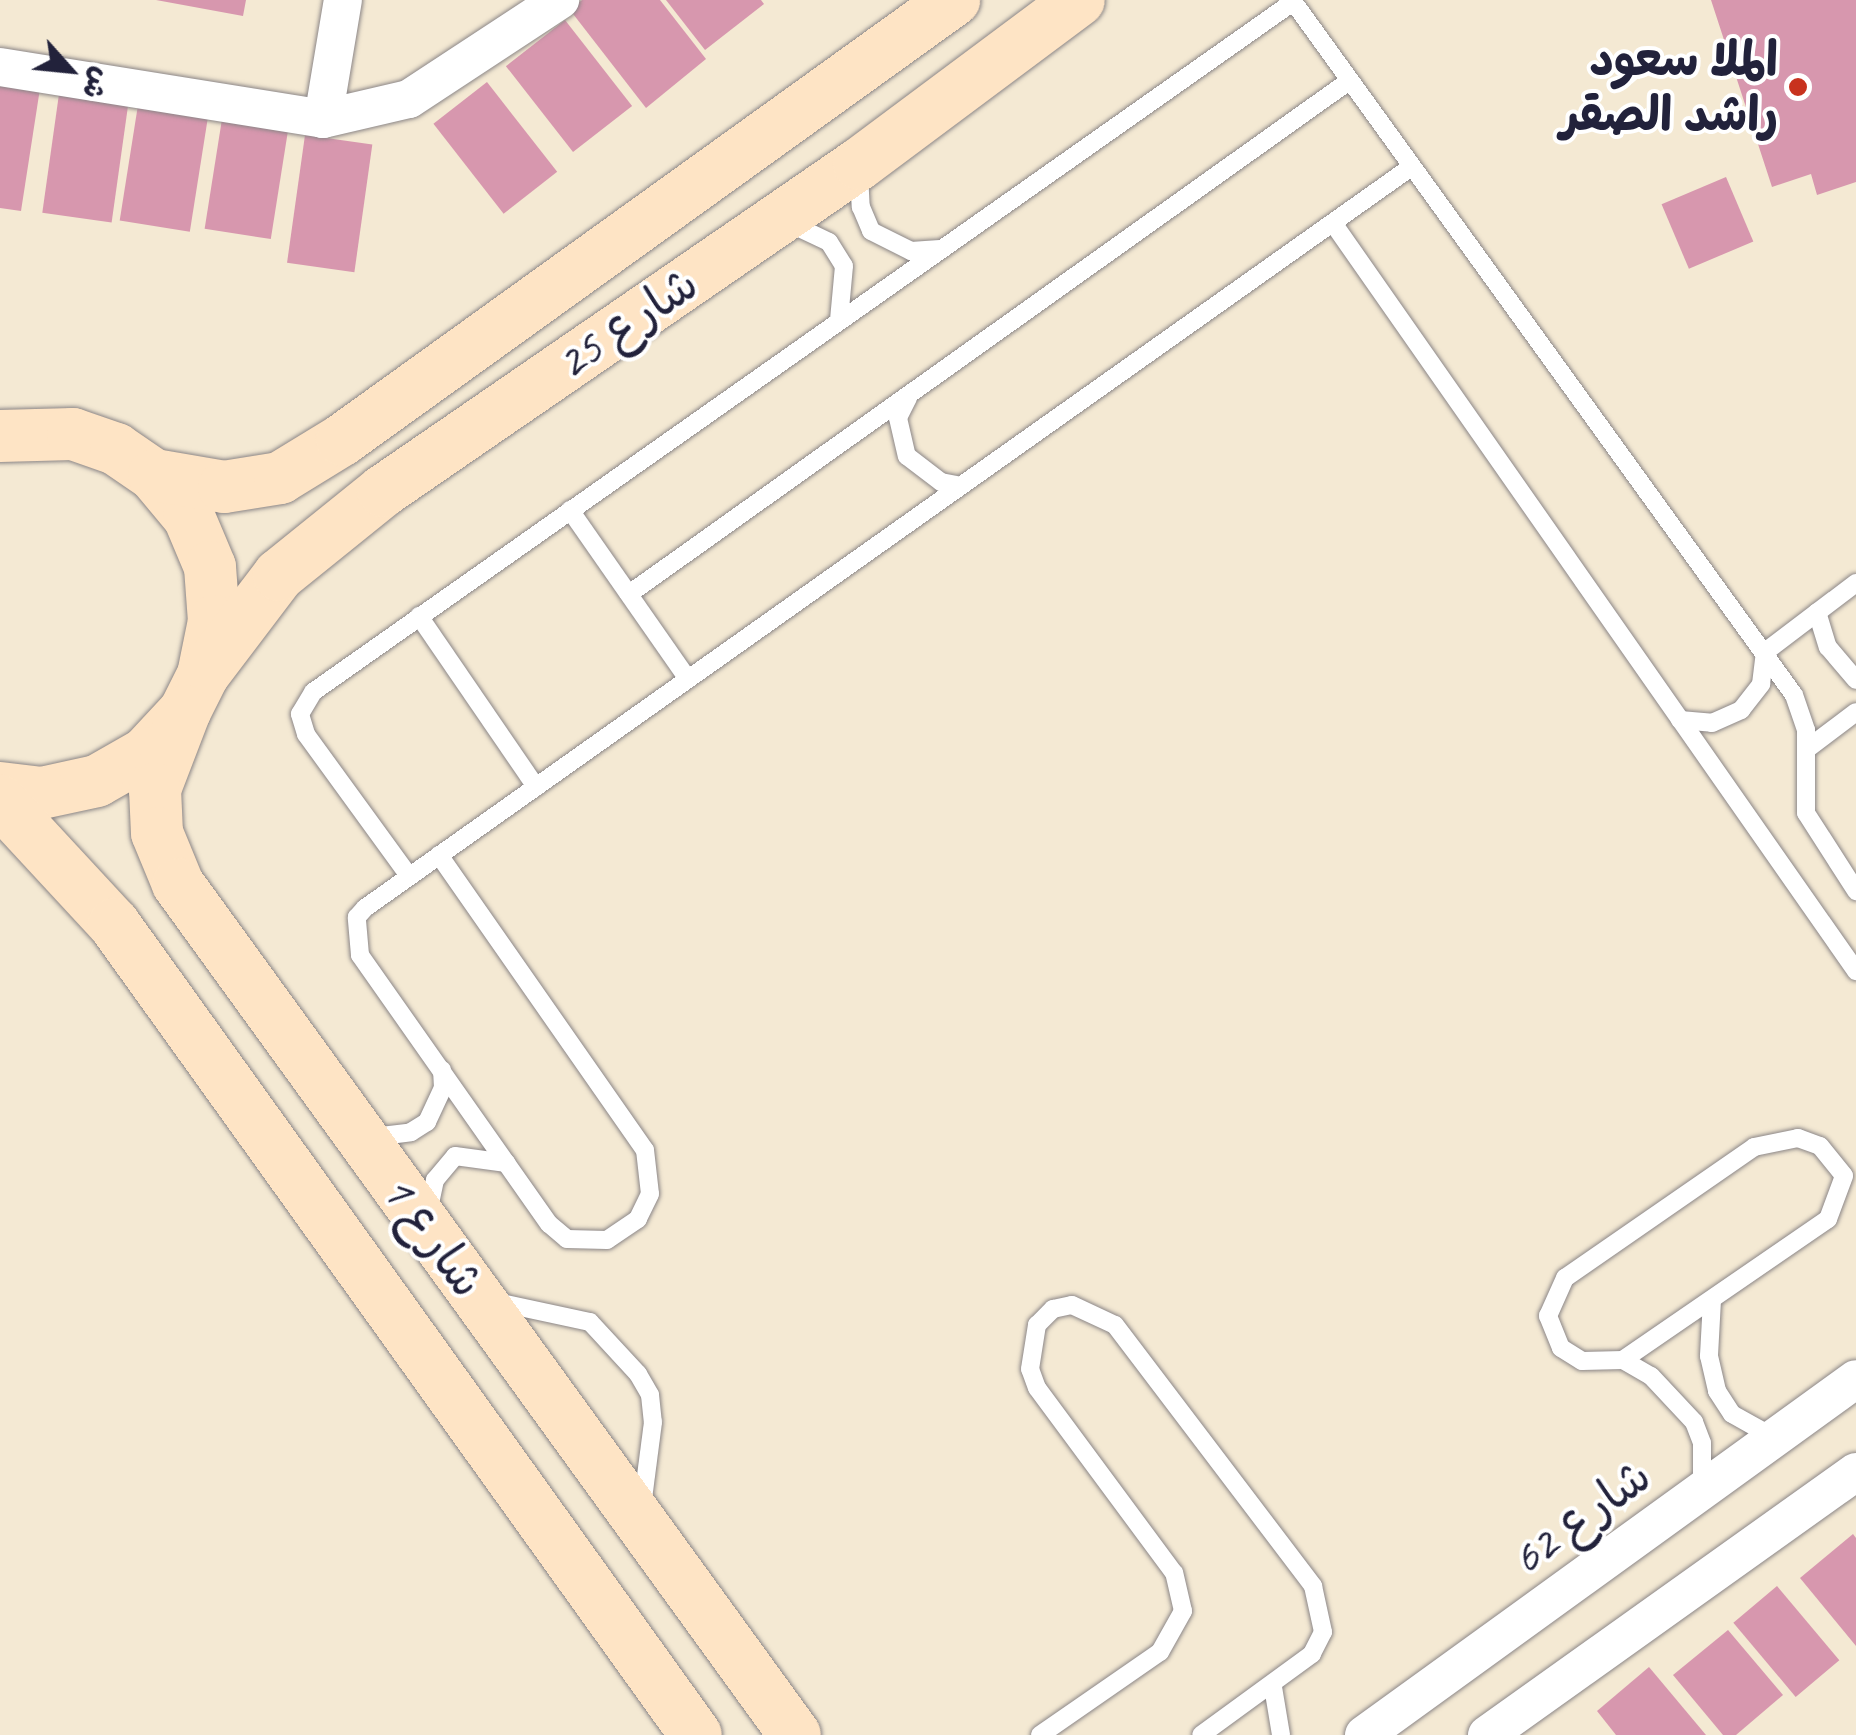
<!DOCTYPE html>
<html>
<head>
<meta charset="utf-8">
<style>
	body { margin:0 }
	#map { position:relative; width:1856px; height:1735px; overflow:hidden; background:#f4e9d3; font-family:Caveat,"Playpen Sans Arabic",sans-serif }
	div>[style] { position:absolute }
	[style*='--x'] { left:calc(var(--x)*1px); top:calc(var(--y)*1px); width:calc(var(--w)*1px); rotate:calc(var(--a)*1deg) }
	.building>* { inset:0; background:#d797ae; transform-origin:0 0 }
	.roads { filter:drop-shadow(0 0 2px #8b8687) drop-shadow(0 0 2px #8b8687) }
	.lane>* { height:18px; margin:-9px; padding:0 9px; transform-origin:9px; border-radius:9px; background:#fff }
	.street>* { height:38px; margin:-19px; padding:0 19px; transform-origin:19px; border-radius:19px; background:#fff }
	.secondary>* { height:52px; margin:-26px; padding:0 26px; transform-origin:26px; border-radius:26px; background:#fee4c5 }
	.dots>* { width:28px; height:28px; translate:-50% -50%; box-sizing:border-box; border:5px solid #fff; border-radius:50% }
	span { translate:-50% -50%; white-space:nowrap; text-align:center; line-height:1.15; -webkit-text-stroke:8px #fff; paint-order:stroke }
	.poi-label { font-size:48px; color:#22223b; font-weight:700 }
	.right { translate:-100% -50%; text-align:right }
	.street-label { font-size:48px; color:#22223b }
	.north { position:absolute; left:20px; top:20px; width:100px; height:100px; -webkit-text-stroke:8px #fff; paint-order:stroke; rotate:117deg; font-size:28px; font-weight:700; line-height:40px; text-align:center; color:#22223b }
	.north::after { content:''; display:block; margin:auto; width:35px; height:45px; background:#22223b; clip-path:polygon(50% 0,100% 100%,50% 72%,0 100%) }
</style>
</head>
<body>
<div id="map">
	<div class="building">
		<i style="clip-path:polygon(156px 0,246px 0,243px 16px)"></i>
		<i style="clip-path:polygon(582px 0,660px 0,706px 59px,646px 108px,570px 10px)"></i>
		<i style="clip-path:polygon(666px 0,761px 0,764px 4px,705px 50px)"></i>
		<i style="clip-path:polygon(1711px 0,1856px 0,1856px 182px,1817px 195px,1811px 174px,1772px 187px)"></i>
		<i style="left:565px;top:20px;width:109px;height:75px;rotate:52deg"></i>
		<i style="clip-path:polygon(0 76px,41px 82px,21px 211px,0 208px)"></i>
		<i style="left:487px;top:82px;width:114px;height:68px;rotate:52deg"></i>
		<i style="left:59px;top:94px;width:70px;height:120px;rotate:8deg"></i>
		<i style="left:138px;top:105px;width:71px;height:117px;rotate:9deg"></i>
		<i style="left:222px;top:119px;width:67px;height:111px;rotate:9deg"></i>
		<i style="left:305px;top:135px;width:68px;height:129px;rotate:8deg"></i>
		<i style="left:1726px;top:177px;width:70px;height:70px;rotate:67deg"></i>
		<i style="clip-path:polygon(1853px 1534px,1856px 1538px,1856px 1646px,1800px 1578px)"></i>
		<i style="left:1777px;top:1586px;width:97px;height:57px;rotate:50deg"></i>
		<i style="clip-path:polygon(1728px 1630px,1783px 1695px,1736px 1735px,1723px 1735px,1673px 1675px)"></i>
		<i style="clip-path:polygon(1649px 1667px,1706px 1735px,1616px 1735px,1597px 1711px)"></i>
	</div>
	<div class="roads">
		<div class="lane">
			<i style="--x:1292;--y:0;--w:857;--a:54.16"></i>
			<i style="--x:1794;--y:695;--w:37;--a:71"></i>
			<i style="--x:1806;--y:730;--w:83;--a:90"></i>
			<i style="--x:1806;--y:813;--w:93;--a:57.3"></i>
			<i style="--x:859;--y:174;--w:33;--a:87"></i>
			<i style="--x:861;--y:207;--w:26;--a:67"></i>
			<i style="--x:871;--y:231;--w:45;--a:26.6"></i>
			<i style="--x:911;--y:251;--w:29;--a:-4"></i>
			<i style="--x:789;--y:223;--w:44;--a:25.4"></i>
			<i style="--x:829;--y:242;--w:28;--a:58"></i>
			<i style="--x:844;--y:266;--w:54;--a:95.3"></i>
			<i style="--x:1333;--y:223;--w:913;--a:55.04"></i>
			<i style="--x:908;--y:398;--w:22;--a:117"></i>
			<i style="--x:898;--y:418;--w:39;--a:77"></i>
			<i style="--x:907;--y:456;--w:43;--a:37.4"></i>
			<i style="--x:941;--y:482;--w:20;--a:11"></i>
			<i style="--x:570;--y:510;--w:206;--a:55.1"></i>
			<i style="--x:629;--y:594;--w:884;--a:-35.47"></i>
			<i style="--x:1817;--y:612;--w:37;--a:73"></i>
			<i style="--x:1828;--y:647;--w:43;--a:49.7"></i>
			<i style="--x:419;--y:616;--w:207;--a:55.6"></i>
			<i style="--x:1680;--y:720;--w:32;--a:5"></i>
			<i style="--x:1712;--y:723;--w:32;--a:-24"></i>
			<i style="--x:1741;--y:710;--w:33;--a:-52"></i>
			<i style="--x:1761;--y:684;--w:32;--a:-83"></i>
			<i style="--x:1765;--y:652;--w:114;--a:-37.2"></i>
			<i style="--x:1807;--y:749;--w:61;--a:-37.1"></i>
			<i style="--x:439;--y:855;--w:360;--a:55.1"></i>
			<i style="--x:645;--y:1150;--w:44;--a:83.5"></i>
			<i style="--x:650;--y:1194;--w:28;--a:116"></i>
			<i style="--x:638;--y:1219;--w:37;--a:146"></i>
			<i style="--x:607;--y:1240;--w:40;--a:-178.6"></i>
			<i style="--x:567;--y:1239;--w:23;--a:-140"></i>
			<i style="--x:549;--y:1224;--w:329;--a:-125.1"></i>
			<i style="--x:360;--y:955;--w:38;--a:-95"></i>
			<i style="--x:357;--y:917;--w:12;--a:-48"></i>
			<i style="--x:365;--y:908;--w:1282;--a:-35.31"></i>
			<i style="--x:409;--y:876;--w:175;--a:-126"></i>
			<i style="--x:306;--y:734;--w:21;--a:-107"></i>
			<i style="--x:300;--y:714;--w:26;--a:-59"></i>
			<i style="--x:313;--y:692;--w:1199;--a:-35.15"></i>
			<i style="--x:373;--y:1137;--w:38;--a:-7"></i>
			<i style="--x:411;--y:1132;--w:19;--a:-32"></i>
			<i style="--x:427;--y:1122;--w:38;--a:-65"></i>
			<i style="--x:443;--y:1088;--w:18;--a:-93"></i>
			<i style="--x:1798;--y:1138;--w:23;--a:20"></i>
			<i style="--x:1820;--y:1146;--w:38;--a:51"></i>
			<i style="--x:1844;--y:1176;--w:46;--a:110.4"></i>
			<i style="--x:1828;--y:1219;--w:249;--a:145.5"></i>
			<i style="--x:1623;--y:1360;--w:41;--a:178.6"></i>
			<i style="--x:1582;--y:1361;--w:25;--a:-148"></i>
			<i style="--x:1561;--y:1348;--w:35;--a:-112"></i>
			<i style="--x:1548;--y:1316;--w:42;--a:-65.9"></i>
			<i style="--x:1565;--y:1278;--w:230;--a:-34.7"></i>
			<i style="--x:1754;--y:1147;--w:45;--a:-11.6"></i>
			<i style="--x:428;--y:1213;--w:34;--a:-78"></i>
			<i style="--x:435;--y:1180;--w:31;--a:-50"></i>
			<i style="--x:455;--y:1156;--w:52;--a:7.7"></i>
			<i style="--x:1712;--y:1300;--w:56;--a:93.1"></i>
			<i style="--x:1709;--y:1356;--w:36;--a:77"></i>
			<i style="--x:1717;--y:1391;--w:27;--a:57"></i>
			<i style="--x:1732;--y:1414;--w:49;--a:29.2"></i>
			<i style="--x:492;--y:1301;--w:100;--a:12.1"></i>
			<i style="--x:590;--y:1322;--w:71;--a:47.3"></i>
			<i style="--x:638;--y:1374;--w:24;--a:60"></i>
			<i style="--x:650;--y:1395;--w:27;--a:84"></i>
			<i style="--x:653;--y:1422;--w:86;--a:97.4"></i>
			<i style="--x:1623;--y:1360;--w:32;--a:30"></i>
			<i style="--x:1651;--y:1376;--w:63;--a:46.9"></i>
			<i style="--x:1694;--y:1422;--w:22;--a:69"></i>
			<i style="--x:1702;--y:1443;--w:46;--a:90"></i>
			<i style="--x:1273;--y:1687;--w:49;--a:80.5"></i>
			<i style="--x:1040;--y:1735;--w:146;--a:-34.7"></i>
			<i style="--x:1160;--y:1652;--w:47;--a:-60.7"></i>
			<i style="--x:1183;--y:1611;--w:39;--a:-103"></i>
			<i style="--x:1174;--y:1573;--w:230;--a:-126.5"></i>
			<i style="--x:1037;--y:1388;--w:20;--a:-110"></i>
			<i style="--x:1030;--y:1369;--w:45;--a:-81"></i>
			<i style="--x:1037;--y:1325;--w:23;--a:-45"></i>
			<i style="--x:1053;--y:1309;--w:19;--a:-12"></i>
			<i style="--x:1072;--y:1305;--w:47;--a:24.9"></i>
			<i style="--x:1115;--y:1325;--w:328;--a:52.8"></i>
			<i style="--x:1313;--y:1586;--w:47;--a:77.7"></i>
			<i style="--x:1323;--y:1632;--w:25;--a:117"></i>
			<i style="--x:1312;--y:1654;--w:137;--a:143.9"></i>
		</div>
		<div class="street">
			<i style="--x:0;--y:67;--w:327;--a:9.1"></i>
			<i style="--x:323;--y:119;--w:88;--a:-13.1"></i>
			<i style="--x:409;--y:99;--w:181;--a:-33.3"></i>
			<i style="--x:323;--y:119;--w:121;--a:-80.5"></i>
			<i style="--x:1364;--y:1735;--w:607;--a:-35.89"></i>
			<i style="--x:1487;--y:1735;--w:453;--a:-35.5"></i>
		</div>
		<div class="secondary">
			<i style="--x:0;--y:436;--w:73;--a:-1.6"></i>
			<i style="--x:73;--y:434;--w:46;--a:19.2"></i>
			<i style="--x:116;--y:449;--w:46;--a:34.4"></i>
			<i style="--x:154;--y:475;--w:55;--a:50.2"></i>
			<i style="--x:189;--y:517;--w:54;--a:67.2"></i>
			<i style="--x:210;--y:567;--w:54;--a:85.8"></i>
			<i style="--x:214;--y:621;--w:55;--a:101.5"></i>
			<i style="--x:203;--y:675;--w:40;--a:116.6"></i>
			<i style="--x:185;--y:711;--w:57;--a:132.9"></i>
			<i style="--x:146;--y:753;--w:56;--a:150.3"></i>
			<i style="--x:97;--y:781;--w:56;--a:167.7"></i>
			<i style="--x:42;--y:793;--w:42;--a:-173.2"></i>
			<i style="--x:154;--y:475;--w:71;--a:9.7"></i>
			<i style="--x:224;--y:487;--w:57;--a:-9.1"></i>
			<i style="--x:280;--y:478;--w:73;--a:-31.5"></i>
			<i style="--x:342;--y:440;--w:754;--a:-35.71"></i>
			<i style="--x:203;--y:675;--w:126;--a:-52.8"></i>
			<i style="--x:279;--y:575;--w:134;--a:-38.9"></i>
			<i style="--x:383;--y:491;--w:577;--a:-34.49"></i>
			<i style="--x:859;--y:164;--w:274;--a:-36.7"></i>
			<i style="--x:185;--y:711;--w:84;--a:111"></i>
			<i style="--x:155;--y:789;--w:44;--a:87.4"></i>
			<i style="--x:157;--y:833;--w:55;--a:67.6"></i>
			<i style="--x:178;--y:884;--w:1051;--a:54.06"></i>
			<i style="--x:0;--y:801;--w:168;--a:47.2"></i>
			<i style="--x:114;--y:924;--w:998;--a:54.34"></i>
		</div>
	</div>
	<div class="dots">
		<i style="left:1798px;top:87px;background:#c8321e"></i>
	</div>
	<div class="poi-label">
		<span class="right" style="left:1778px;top:87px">الملا سعود<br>راشد الصقر</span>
	</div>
	<div class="street-label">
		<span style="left:627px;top:323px;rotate:-34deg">شارع 25</span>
		<span style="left:433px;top:1236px;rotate:54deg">شارع 1</span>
		<span style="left:1581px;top:1517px;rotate:-36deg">شارع 62</span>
	</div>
	<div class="north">ش</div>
</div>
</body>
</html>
